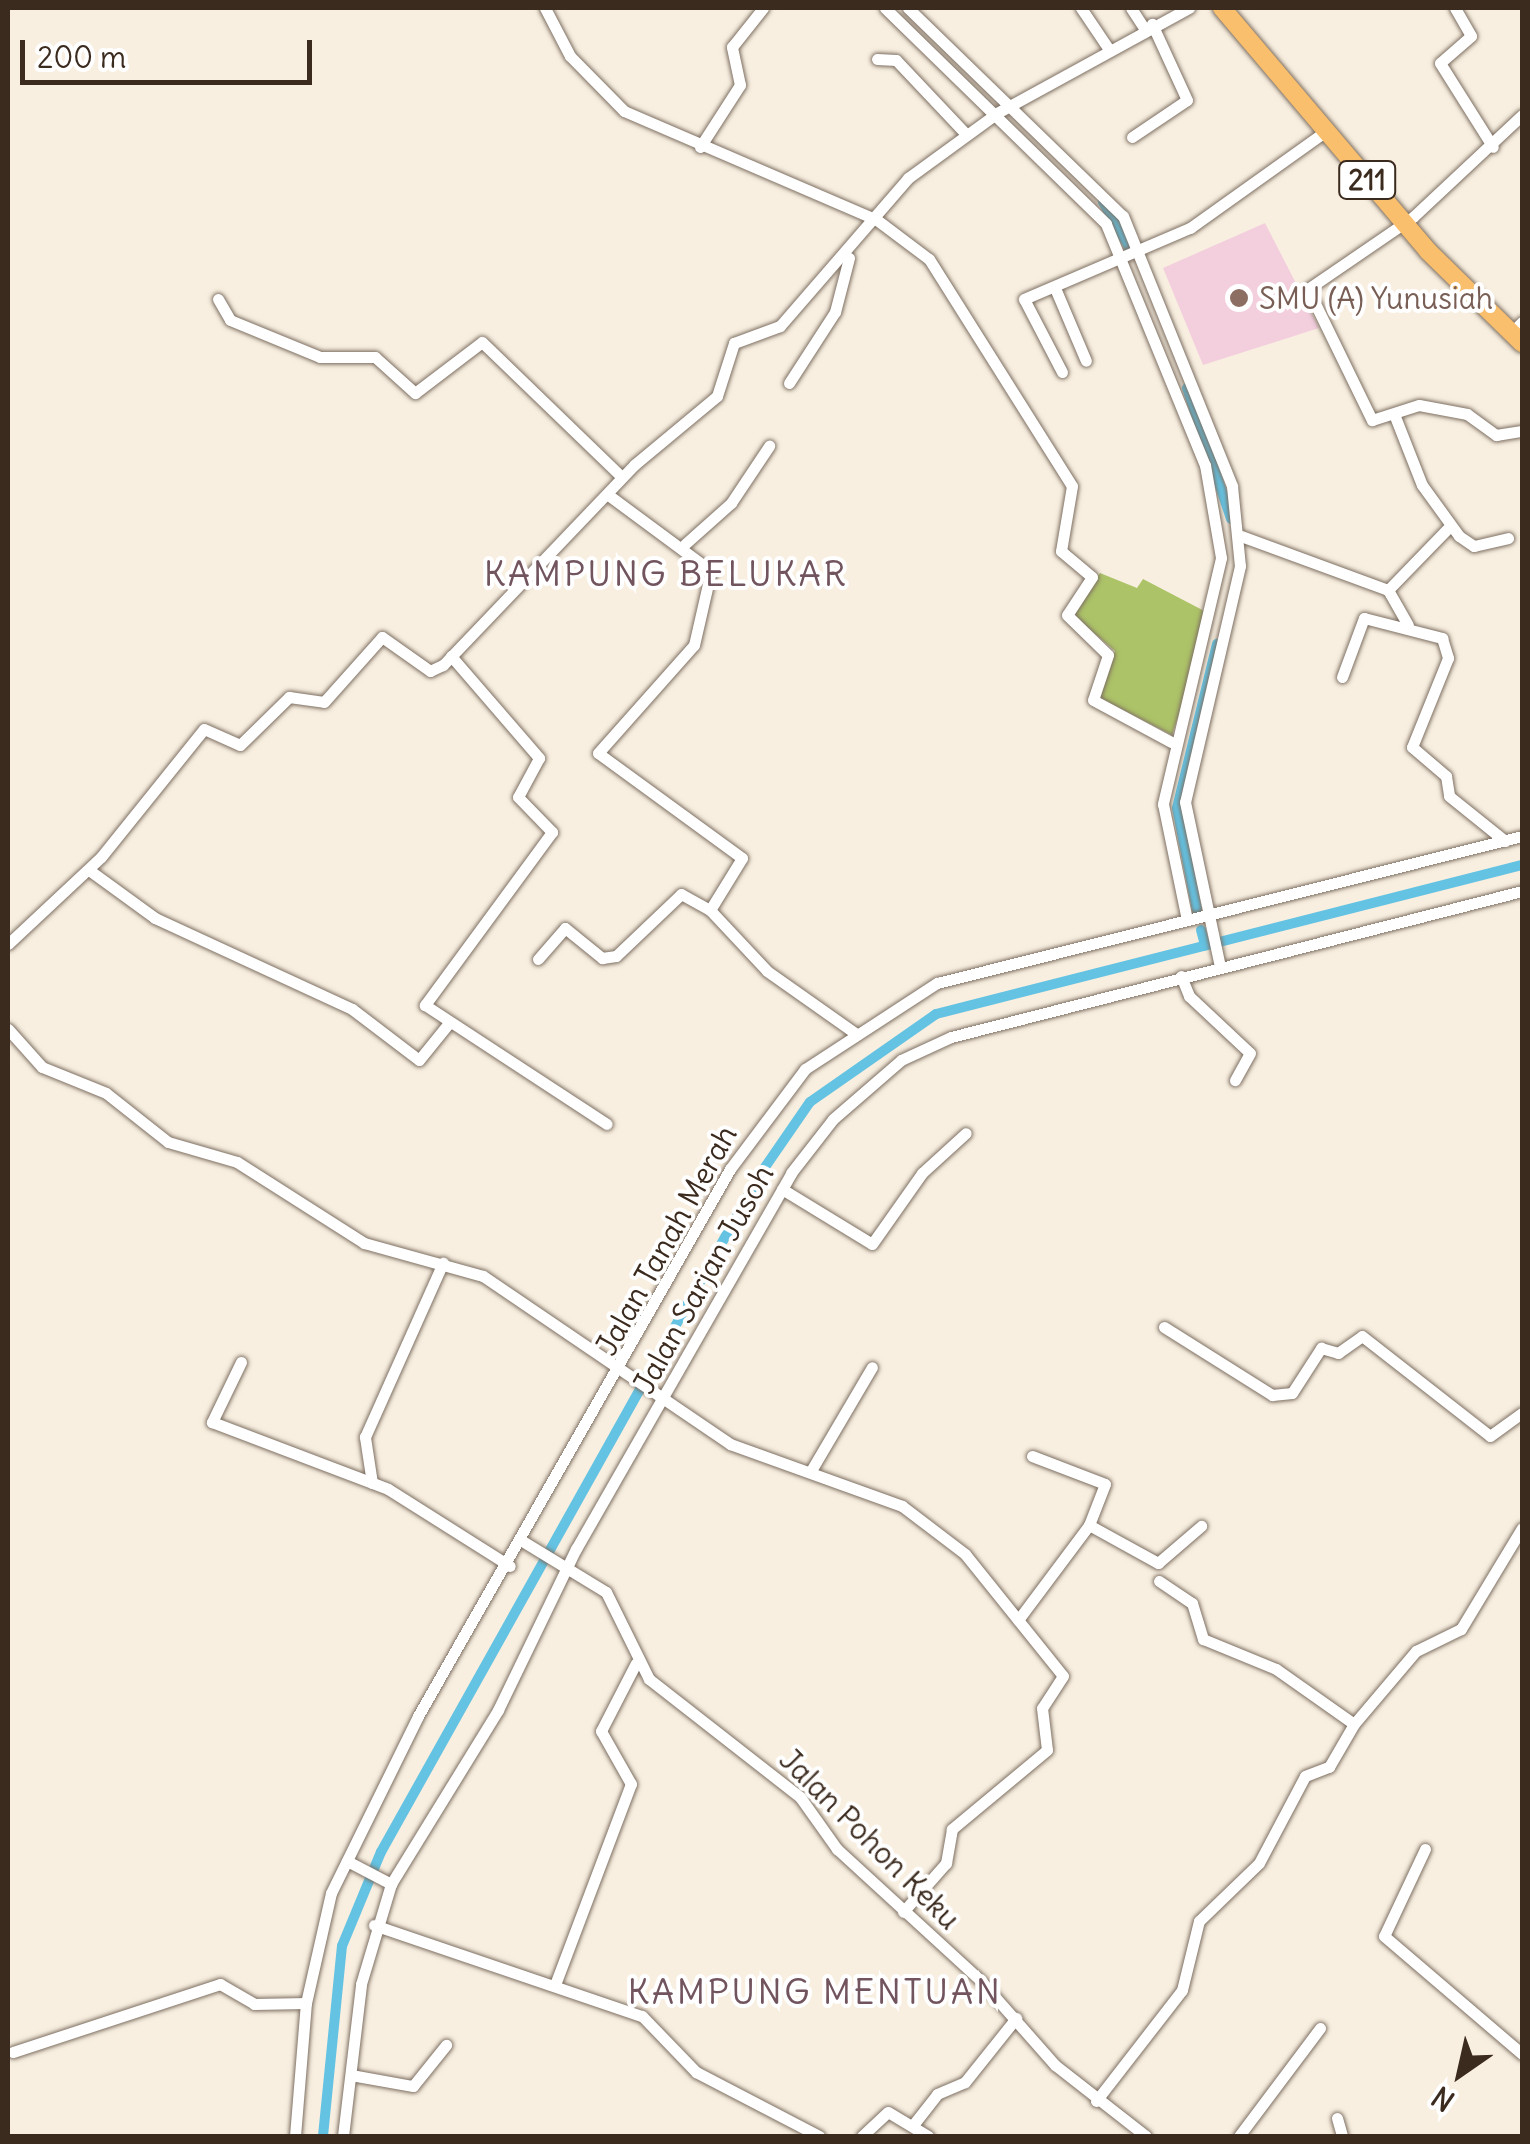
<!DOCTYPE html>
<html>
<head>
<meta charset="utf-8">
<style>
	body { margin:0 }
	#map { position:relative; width:1530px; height:2144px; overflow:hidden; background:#f8efe0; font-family:Delius,sans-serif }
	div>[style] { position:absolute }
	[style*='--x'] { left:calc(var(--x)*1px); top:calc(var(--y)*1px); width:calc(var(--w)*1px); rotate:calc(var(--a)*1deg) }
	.built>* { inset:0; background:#f3cfde }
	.green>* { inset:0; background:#adc368 }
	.canal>* { height:10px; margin:-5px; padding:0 5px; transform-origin:5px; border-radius:5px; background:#64c2e2 }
	.roads { filter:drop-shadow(0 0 2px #7d6f62) drop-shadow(0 0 2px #7d6f62) }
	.street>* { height:11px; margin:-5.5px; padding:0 5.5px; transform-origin:5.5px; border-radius:5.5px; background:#fff }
	.primary>* { height:18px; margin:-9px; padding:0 9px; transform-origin:9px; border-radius:9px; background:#f9bf6d }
	.dots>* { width:28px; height:28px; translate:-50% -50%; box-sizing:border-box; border:5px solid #fff; border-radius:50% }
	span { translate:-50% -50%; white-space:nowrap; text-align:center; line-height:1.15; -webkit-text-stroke:8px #fff; paint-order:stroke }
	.shield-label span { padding:2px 8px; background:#fff; border:2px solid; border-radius:8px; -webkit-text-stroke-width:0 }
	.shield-label { font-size:28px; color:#3b2a1e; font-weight:700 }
	.education-label { font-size:30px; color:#785e54 }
	.left { translate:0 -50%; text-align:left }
	.street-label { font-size:30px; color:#3b2a1e }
	.quarter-label { font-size:35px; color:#71545e; letter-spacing:2.5px }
	.frame { position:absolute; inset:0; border:10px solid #3b2a1e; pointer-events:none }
	.north { position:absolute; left:1410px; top:2024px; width:100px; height:100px; -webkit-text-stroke:8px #fff; paint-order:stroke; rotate:214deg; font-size:28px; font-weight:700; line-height:40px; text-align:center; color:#3b2a1e }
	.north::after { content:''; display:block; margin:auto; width:35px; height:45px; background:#3b2a1e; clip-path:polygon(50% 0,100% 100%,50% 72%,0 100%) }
	.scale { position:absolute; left:20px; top:40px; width:292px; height:45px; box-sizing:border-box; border:5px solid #3b2a1e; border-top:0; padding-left:12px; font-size:30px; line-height:35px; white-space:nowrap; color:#3b2a1e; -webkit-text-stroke:8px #fff; paint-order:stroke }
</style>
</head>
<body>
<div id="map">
	<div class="built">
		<i style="clip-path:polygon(1265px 223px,1319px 328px,1203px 365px,1163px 268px)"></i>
	</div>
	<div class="green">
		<i style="clip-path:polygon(1100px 573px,1137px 588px,1143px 579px,1212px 615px,1172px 735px,1098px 697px,1115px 651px,1071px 613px)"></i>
	</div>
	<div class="canal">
		<i style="--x:1103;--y:202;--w:58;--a:59.9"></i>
		<i style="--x:1187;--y:388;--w:138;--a:71.4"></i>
		<i style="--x:1197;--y:910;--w:104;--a:-101.1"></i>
		<i style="--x:1177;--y:808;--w:169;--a:-76.3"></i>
		<i style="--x:1201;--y:930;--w:16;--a:75"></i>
		<i style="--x:323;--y:2136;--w:191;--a:-84.3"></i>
		<i style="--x:342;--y:1946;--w:102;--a:-67.5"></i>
		<i style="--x:381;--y:1852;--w:778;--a:-60.77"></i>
		<i style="--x:761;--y:1173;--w:86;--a:-55.4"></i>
		<i style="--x:810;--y:1102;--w:154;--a:-34.9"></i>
		<i style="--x:936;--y:1014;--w:605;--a:-14.27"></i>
	</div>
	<div class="roads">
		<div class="street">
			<i style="--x:545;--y:8;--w:54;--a:62.5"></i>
			<i style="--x:570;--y:56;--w:77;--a:45.5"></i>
			<i style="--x:624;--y:111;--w:275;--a:23.3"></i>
			<i style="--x:877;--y:220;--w:65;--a:36.9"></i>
			<i style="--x:929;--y:259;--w:268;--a:57.8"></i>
			<i style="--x:1072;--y:486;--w:66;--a:99.6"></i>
			<i style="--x:1061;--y:551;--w:40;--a:40"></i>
			<i style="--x:1092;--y:577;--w:45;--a:123.3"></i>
			<i style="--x:1067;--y:615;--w:57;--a:44.3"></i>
			<i style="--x:1108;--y:655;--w:47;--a:108.4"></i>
			<i style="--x:1093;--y:700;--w:89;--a:28.3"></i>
			<i style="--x:885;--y:8;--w:309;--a:44.3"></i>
			<i style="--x:1106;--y:224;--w:261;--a:67.7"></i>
			<i style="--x:1205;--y:465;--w:94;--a:80.2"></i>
			<i style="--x:1221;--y:558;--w:253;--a:103.3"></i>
			<i style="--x:1163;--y:804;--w:118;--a:78.3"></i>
			<i style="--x:908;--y:8;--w:299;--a:44.1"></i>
			<i style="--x:1123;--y:216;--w:291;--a:68"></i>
			<i style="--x:1232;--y:486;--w:80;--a:84.3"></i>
			<i style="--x:1240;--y:566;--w:242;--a:103.1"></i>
			<i style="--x:1185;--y:802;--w:168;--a:78"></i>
			<i style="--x:1081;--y:8;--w:48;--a:56"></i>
			<i style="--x:1131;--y:8;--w:24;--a:57"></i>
			<i style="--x:1455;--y:8;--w:32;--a:60"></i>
			<i style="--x:1471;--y:36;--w:41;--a:138.9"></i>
			<i style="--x:1440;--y:63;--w:99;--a:57.8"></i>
			<i style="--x:877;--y:59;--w:19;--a:3"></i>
			<i style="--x:896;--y:60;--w:100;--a:46.6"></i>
			<i style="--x:1522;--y:115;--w:149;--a:136.9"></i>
			<i style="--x:1413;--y:217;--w:127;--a:145.6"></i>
			<i style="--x:1308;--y:289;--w:146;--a:64"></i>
			<i style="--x:1372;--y:420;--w:49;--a:-17.7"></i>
			<i style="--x:1419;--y:405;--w:49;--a:10.6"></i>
			<i style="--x:1467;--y:414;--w:36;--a:36"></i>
			<i style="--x:1496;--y:435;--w:26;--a:-9"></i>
			<i style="--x:1132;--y:137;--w:66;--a:-33.9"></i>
			<i style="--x:1187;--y:100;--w:84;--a:-114.7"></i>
			<i style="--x:700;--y:147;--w:74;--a:-57.2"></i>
			<i style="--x:740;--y:85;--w:39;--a:-102"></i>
			<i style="--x:732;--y:47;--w:50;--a:-51.5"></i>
			<i style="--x:1055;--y:288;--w:79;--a:67"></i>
			<i style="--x:218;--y:299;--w:24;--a:60"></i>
			<i style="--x:230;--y:320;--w:97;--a:22.3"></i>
			<i style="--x:320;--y:357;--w:55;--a:0"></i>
			<i style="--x:375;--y:357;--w:54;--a:42"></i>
			<i style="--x:415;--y:393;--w:84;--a:-37.3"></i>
			<i style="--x:482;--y:342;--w:194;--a:44"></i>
			<i style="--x:1511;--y:333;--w:16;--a:-45"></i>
			<i style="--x:1062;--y:372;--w:82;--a:-117.5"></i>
			<i style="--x:1024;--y:299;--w:181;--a:-23.2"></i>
			<i style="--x:1190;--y:228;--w:167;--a:-35.5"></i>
			<i style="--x:789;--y:383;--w:85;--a:-57.1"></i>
			<i style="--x:835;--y:312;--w:56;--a:-75.5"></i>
			<i style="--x:1394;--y:414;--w:76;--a:68.5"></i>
			<i style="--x:1422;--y:485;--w:63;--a:54"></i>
			<i style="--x:1459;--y:536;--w:18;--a:34"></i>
			<i style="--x:1474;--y:546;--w:35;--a:-13"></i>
			<i style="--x:1241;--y:536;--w:157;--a:20.2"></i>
			<i style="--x:1388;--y:590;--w:40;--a:60.3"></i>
			<i style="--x:685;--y:544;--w:62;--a:-41.7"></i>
			<i style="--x:731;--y:503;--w:69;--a:-56.3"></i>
			<i style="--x:1388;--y:590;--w:89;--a:-45.9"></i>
			<i style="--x:451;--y:656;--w:135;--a:49.2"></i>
			<i style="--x:539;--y:758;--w:44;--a:118.3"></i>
			<i style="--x:518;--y:797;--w:49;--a:45.8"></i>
			<i style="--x:552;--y:832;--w:215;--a:126.3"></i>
			<i style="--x:425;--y:1005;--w:217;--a:33.2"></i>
			<i style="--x:1342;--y:677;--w:63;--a:-69.6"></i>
			<i style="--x:1364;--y:618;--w:81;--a:14.4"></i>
			<i style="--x:1442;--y:638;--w:21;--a:73"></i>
			<i style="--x:1448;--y:658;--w:96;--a:112"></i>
			<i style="--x:1412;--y:747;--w:45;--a:40.5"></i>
			<i style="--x:1446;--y:776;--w:20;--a:81"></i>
			<i style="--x:1449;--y:796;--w:72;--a:38.8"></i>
			<i style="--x:89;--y:870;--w:82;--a:36"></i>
			<i style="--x:155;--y:918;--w:217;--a:24.8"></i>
			<i style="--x:352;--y:1009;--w:84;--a:37.3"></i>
			<i style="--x:419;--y:1060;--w:46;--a:-51.1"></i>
			<i style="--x:710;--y:910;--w:83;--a:46.9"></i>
			<i style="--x:767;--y:971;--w:108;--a:35.2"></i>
			<i style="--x:8;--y:944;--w:127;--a:-43.1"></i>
			<i style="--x:101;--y:857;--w:164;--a:-51.2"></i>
			<i style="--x:204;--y:729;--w:39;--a:24"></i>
			<i style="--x:240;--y:745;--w:69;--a:-44.4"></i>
			<i style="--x:289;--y:697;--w:35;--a:8"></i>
			<i style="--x:324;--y:702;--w:87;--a:-48.3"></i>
			<i style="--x:382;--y:637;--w:59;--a:35.3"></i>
			<i style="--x:430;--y:671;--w:14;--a:-25"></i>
			<i style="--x:443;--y:665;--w:277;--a:-46.3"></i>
			<i style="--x:634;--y:465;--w:108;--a:-39.7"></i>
			<i style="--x:717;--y:396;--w:56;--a:-72.2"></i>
			<i style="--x:734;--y:343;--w:49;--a:-20.3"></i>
			<i style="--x:780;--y:326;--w:196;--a:-49.1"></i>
			<i style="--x:908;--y:178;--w:110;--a:-36.1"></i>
			<i style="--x:997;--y:113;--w:219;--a:-28.7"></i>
			<i style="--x:538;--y:959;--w:41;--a:-48.9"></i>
			<i style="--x:565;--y:928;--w:48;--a:39"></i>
			<i style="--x:602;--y:958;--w:14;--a:-8"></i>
			<i style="--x:616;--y:956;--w:90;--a:-43.6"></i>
			<i style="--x:681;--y:894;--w:33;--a:29"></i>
			<i style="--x:710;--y:910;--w:61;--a:-58.4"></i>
			<i style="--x:742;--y:858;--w:178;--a:-143.9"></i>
			<i style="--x:598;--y:753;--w:144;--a:-48.4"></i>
			<i style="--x:694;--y:645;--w:76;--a:-77.1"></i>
			<i style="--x:711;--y:571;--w:129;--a:-143.5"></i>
			<i style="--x:1181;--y:976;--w:22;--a:68"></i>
			<i style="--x:1189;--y:996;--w:83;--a:43.1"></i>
			<i style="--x:1250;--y:1053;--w:31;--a:119"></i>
			<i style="--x:8;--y:1029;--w:51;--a:48.2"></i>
			<i style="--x:42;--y:1067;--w:69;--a:22.1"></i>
			<i style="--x:106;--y:1093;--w:79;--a:38.3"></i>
			<i style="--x:168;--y:1142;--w:72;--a:16.2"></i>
			<i style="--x:237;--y:1162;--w:151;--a:32.5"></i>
			<i style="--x:364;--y:1243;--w:123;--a:15.5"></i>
			<i style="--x:483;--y:1276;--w:299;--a:34.2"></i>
			<i style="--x:730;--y:1444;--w:183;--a:19.8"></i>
			<i style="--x:902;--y:1506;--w:79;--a:37.3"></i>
			<i style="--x:965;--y:1554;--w:156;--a:51.2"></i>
			<i style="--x:1063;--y:1676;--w:38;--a:123"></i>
			<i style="--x:1042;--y:1708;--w:42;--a:83.2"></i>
			<i style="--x:1047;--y:1750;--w:124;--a:140.3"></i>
			<i style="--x:952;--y:1829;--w:35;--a:100"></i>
			<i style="--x:946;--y:1863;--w:65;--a:131.3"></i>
			<i style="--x:782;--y:1189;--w:105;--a:31.4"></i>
			<i style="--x:872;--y:1244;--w:87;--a:-54.8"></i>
			<i style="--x:922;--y:1173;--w:59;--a:-42.3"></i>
			<i style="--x:1164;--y:1327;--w:128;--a:32.2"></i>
			<i style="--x:1272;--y:1395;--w:20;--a:-6"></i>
			<i style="--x:1292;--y:1393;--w:54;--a:-57.2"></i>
			<i style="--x:1321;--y:1348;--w:18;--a:16"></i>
			<i style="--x:1338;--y:1353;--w:29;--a:-35"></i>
			<i style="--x:1362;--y:1336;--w:162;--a:38"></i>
			<i style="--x:1490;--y:1436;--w:39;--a:-36"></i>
			<i style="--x:241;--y:1362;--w:67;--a:115.8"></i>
			<i style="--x:212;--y:1422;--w:188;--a:20.8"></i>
			<i style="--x:388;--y:1489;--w:144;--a:32.3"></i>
			<i style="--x:1032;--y:1456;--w:78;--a:21"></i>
			<i style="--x:1105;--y:1484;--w:44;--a:111.3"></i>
			<i style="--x:812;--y:1469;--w:118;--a:-59.5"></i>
			<i style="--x:372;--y:1483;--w:47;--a:-98.7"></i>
			<i style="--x:365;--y:1437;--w:191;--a:-65.9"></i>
			<i style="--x:524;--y:1542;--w:96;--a:31.4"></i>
			<i style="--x:606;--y:1592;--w:97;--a:63.7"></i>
			<i style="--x:649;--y:1679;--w:192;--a:38"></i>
			<i style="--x:800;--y:1797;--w:64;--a:54.6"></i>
			<i style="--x:837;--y:1849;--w:194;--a:42.5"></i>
			<i style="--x:980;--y:1980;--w:113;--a:48.6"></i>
			<i style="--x:1055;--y:2065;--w:115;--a:38"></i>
			<i style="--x:1159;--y:1581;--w:40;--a:34"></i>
			<i style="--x:1192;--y:1603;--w:38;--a:73"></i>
			<i style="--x:1203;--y:1639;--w:79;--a:22.3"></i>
			<i style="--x:1276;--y:1669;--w:95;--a:35.2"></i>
			<i style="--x:1354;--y:1724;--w:96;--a:-49.7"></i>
			<i style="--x:1416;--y:1651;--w:50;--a:-26.1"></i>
			<i style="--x:1461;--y:1629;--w:118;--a:-58.9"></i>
			<i style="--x:1018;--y:1620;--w:119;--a:-53.2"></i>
			<i style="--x:1089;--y:1525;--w:79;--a:28.8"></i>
			<i style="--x:1158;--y:1563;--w:57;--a:-40.7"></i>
			<i style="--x:1425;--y:1849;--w:96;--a:115.2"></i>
			<i style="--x:1384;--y:1936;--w:182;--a:40.5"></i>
			<i style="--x:347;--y:1861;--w:50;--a:27.6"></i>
			<i style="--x:374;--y:1925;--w:283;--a:18.8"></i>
			<i style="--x:642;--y:2016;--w:78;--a:46"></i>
			<i style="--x:696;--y:2072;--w:139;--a:27.5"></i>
			<i style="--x:556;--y:1982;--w:212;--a:-69.3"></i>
			<i style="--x:631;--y:1784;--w:61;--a:-119.5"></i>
			<i style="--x:601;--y:1731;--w:76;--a:-62.8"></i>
			<i style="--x:13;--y:2052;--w:218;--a:-18.2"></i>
			<i style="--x:220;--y:1984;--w:39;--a:30"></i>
			<i style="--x:254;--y:2004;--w:52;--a:-1.1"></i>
			<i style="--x:351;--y:2075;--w:63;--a:10.1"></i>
			<i style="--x:413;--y:2086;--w:53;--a:-51.2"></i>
			<i style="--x:1096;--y:2101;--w:140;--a:-52.2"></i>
			<i style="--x:1182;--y:1990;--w:71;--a:-76.2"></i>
			<i style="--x:1199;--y:1921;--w:83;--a:-44"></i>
			<i style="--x:1259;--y:1863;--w:98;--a:-62.1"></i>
			<i style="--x:1305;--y:1776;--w:26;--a:-21"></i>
			<i style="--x:1329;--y:1767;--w:50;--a:-59.8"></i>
			<i style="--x:1337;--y:2118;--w:19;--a:74"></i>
			<i style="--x:913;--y:2125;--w:39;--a:-52"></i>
			<i style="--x:937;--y:2094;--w:30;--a:-23"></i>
			<i style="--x:965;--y:2082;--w:82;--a:-51.4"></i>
			<i style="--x:295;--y:2136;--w:133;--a:-85.3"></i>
			<i style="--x:306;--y:2003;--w:113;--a:-77.2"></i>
			<i style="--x:331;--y:1893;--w:197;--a:-63.8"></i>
			<i style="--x:418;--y:1716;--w:630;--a:-60.3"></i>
			<i style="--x:730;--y:1169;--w:125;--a:-53.1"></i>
			<i style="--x:805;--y:1069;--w:158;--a:-33.1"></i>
			<i style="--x:937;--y:983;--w:603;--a:-14.11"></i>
			<i style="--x:343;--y:2136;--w:153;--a:-83.2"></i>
			<i style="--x:361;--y:1984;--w:104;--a:-73.3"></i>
			<i style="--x:391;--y:1884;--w:204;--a:-58.4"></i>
			<i style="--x:498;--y:1710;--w:179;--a:-64.2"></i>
			<i style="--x:576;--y:1549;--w:433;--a:-60.2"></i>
			<i style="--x:791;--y:1173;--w:68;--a:-52.1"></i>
			<i style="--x:833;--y:1119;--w:90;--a:-40.9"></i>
			<i style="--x:901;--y:1060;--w:55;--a:-24.7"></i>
			<i style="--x:951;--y:1037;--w:589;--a:-14.34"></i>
			<i style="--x:862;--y:2136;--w:35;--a:-43"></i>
			<i style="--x:888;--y:2112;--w:47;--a:31"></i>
			<i style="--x:1239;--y:2136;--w:135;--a:-53.1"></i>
		</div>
		<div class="primary">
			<i style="--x:1222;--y:8;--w:319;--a:49.7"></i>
			<i style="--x:1428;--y:251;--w:132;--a:44.4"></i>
		</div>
	</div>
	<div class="dots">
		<i style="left:1239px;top:298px;background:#8d6e63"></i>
	</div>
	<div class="shield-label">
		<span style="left:1367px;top:180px">211</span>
	</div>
	<div class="education-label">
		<span class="left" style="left:1259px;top:298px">SMU (A) Yunusiah</span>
	</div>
	<div class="street-label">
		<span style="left:666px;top:1240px;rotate:-61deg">Jalan Tanah Merah</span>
		<span style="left:703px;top:1279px;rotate:-61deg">Jalan Sarjan Jusoh</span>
		<span style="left:870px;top:1839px;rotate:45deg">Jalan Pohon Keku</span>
	</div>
	<div class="quarter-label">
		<span style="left:666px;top:573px">KAMPUNG BELUKAR</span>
		<span style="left:815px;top:1991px">KAMPUNG MENTUAN</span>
	</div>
	<div class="frame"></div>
	<div class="north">N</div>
	<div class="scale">200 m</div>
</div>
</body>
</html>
